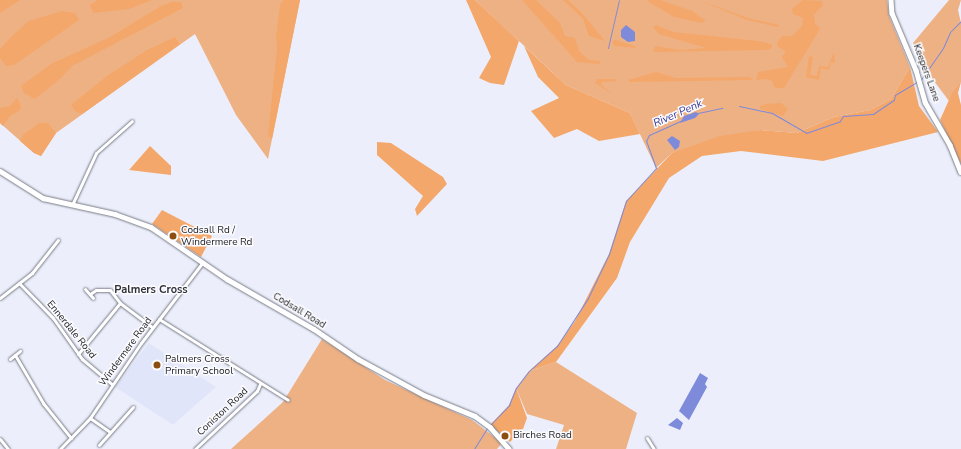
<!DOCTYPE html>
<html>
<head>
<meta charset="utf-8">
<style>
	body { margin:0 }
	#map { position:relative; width:961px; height:449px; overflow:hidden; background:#eceffb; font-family:"Nunito Sans",sans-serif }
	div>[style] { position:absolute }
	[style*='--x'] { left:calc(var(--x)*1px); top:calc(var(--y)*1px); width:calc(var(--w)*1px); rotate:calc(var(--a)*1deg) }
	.built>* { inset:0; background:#e0e5f9 }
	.green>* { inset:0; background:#eeb184 }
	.forest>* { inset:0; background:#f4a76a }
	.water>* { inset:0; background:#7e8ada }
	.stream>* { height:1px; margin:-0.5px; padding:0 0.5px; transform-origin:0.5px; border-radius:0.5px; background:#7e8ada }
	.roads { filter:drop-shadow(0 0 1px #797c87) drop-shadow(0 0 1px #797c87) }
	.street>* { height:3px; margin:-1.5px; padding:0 1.5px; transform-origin:1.5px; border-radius:1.5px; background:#fff }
	.secondary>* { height:4.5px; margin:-2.25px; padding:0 2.25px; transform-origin:2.25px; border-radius:2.25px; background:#fff }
	.dots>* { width:11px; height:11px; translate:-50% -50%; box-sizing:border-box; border:2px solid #fcfcff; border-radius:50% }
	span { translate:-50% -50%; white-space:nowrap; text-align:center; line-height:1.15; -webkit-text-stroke:3px #fcfcff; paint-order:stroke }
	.street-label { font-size:10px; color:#222328 }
	.poi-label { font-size:10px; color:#222328 }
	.left { translate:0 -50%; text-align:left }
	.water-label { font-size:11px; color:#353693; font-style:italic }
	.neighbourhood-label { font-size:11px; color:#2f313a; font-weight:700 }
</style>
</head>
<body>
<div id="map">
	<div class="built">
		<i style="clip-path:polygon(149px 343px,216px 387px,173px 425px,115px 387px)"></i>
	</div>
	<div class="green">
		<i style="clip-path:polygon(0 0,300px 0,268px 159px,236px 115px,195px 34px,56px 133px,41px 156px,34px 153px,0 123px)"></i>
		<i style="clip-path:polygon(475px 0,887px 0,889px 16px,910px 67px,891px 99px,870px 110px,834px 117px,797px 133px,760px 130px,672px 153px,656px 168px,630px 113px,566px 85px)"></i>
		<i style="clip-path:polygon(949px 0,961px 0,958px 10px,961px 23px,961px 82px,949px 101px,934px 81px,913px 43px)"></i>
		<i style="clip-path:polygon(322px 339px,385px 380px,472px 420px,502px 443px,497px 449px,231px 449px,283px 402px)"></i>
		<i style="clip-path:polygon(556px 362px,637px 413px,626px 449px,556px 449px,564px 425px,527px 414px,516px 388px,529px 371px)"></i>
	</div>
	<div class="forest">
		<i style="clip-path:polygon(0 0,20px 0,0 13px)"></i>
		<i style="clip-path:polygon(98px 0,152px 0,129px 9px,93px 13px,90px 5px)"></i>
		<i style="clip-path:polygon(284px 0,300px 0,272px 139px,268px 136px,277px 48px,276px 37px,280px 5px)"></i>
		<i style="clip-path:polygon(466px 0,475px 0,519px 41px,504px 85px,490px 83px,479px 78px,491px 57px)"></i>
		<i style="clip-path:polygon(522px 0,536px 0,560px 23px,565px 36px,575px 38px,579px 51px,589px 60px,600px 61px,600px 64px,577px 62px)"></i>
		<i style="clip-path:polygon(563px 0,568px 0,581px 12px,605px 41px,589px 36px,583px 19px)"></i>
		<i style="clip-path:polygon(646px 0,660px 0,692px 11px,706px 21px,701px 23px,674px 17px)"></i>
		<i style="clip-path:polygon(699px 0,748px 18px,779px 25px,778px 27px,747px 20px)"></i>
		<i style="clip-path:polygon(803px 0,822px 1px,823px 5px,814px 15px,815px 24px,820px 28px,817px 34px,784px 88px,775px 88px,772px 81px,767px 79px,756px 80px,758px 72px,788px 67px,782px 57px,786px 51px,778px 47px,777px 44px,782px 36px,792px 36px,802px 26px,803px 18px,793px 14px,792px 9px)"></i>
		<i style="clip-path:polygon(172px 2px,181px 2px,183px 8px,72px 66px,61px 78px,35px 99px,24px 93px,21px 86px,51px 64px,110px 37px,161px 6px)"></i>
		<i style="clip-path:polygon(62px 11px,75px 13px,79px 20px,14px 65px,6px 66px,0 58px,0 49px,13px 35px,29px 21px)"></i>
		<i style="clip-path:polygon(656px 25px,673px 32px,759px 41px,771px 44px,772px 48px,767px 50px,653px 52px,655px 46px,680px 50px,706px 48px,659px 34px,653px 27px)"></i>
		<i style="clip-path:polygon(175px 37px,180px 44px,82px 114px,75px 111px,71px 105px,107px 76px,147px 50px)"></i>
		<i style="clip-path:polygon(616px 40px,635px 46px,637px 48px,614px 46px,612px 41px)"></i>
		<i style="clip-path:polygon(524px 46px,566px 85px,630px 113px,640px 134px,599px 141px,577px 129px,554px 138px,531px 111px,559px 98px,538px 77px)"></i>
		<i style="clip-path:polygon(834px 52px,835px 63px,831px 62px,829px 70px,821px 68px,819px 80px,806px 77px,809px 56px,813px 57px,810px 75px,817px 76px,819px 66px,828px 67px)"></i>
		<i style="clip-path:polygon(910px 67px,919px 106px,938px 132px,823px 161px,741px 151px,702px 156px,669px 178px,630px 242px,617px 278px,556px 362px,529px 371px,557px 346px,575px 321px,609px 254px,626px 201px,672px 153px,720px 136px,760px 130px,797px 133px,834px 117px,870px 110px,891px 99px)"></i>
		<i style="clip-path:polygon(656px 72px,676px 78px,750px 77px,753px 80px,630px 82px,628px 80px)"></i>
		<i style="clip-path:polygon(597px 79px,616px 79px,616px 81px,602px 82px,601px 85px,614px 95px,595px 83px)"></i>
		<i style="clip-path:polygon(961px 82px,958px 93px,961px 105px,961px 164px,940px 120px,952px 93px)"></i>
		<i style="clip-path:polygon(17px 98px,21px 106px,20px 110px,10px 116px,3px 126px,0 123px,0 108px,10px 106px)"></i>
		<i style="clip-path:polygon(781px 103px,788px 109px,783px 116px,760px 109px,760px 106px,766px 104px)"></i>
		<i style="clip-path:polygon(39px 123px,48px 123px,56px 133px,41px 156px,34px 153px,20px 141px,23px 135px)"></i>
		<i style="clip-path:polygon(377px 142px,391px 143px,443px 177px,447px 184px,417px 216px,415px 209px,423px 196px,377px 155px)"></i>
		<i style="clip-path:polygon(150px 146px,171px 166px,171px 175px,129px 170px)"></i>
		<i style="clip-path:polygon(162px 210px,212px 236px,201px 257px,152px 224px)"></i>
		<i style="clip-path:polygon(516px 388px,527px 418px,523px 429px,510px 442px,490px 425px,509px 405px)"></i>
	</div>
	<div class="water">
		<i style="clip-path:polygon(626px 25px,635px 32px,635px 41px,628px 42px,621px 37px,621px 30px)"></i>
		<i style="clip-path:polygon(696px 112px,699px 114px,695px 118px,680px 123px,684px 116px)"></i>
		<i style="clip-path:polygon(672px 136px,680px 141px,679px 147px,675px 150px,667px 140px)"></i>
		<i style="clip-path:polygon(700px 373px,708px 378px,705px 384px,707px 387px,689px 420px,679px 411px)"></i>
		<i style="clip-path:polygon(677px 418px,683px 423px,680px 430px,668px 425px)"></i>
	</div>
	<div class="stream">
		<i style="--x:608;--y:48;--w:49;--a:-77.1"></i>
		<i style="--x:920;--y:81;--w:40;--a:-55.1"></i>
		<i style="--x:943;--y:48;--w:17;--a:-66"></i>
		<i style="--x:950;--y:32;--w:16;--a:-45"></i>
		<i style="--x:739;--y:106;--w:34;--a:12"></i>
		<i style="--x:772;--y:113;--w:39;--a:30"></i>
		<i style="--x:806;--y:133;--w:36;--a:-19"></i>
		<i style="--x:840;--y:121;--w:6;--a:-59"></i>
		<i style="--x:843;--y:116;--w:30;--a:-4"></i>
		<i style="--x:873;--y:114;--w:25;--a:-34"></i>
		<i style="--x:894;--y:100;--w:5;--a:-79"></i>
		<i style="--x:895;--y:95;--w:26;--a:-31"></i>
		<i style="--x:698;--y:113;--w:25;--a:-12"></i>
		<i style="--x:490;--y:425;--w:28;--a:-46"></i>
		<i style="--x:509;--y:405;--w:18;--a:-68"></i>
		<i style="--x:516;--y:388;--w:21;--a:-53"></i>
		<i style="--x:529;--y:371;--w:38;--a:-42"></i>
		<i style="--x:557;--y:346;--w:57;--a:-57.1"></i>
		<i style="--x:588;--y:298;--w:49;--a:-64.5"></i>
		<i style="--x:609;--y:254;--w:56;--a:-72.2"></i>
		<i style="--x:626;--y:201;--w:45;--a:-47.7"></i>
		<i style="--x:656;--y:168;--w:29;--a:-110"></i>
		<i style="--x:646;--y:141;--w:7;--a:-63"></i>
		<i style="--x:649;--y:135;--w:35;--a:-24"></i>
		<i style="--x:474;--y:449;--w:26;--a:-58"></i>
	</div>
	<div class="roads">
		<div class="street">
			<i style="--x:72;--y:205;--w:57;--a:-65.2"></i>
			<i style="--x:96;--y:153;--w:48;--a:-41.6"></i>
			<i style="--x:19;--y:283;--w:49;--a:45.8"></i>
			<i style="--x:53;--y:318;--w:50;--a:54.7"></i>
			<i style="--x:82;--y:359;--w:39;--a:40"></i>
			<i style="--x:85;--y:289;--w:12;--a:48"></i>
			<i style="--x:90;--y:294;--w:7;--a:-34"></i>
			<i style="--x:96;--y:290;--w:14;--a:0"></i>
			<i style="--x:110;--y:290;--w:16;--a:52"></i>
			<i style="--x:120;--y:303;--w:40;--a:37"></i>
			<i style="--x:0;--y:298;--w:41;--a:-38"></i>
			<i style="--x:32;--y:273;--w:42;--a:-51.8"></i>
			<i style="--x:159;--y:319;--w:152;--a:32.1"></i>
			<i style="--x:78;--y:354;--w:66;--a:-50.5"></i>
			<i style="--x:15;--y:355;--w:56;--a:59.7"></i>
			<i style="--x:43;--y:403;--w:45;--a:51.3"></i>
			<i style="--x:10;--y:359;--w:13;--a:-39"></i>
			<i style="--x:90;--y:418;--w:24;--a:35"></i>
			<i style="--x:647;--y:438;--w:13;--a:58"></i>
			<i style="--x:0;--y:439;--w:13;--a:51"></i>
			<i style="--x:99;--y:445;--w:51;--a:-48.2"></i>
			<i style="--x:60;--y:449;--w:43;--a:-45.9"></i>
			<i style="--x:90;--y:418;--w:91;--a:-55.8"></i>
			<i style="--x:141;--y:343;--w:102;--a:-52.6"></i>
			<i style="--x:195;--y:449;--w:85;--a:-43.1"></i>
			<i style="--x:257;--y:391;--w:8;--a:-67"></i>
		</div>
		<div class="secondary">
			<i style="--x:891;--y:0;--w:13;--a:86"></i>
			<i style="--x:892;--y:13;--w:62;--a:67.2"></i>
			<i style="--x:916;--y:70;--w:33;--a:74"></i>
			<i style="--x:925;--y:102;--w:50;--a:59.8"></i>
			<i style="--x:950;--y:145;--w:29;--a:68"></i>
			<i style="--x:0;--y:171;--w:51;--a:32.1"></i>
			<i style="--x:43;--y:198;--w:74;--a:12.5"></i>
			<i style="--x:115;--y:214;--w:38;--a:20"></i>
			<i style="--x:151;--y:227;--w:92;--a:34.4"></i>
			<i style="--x:227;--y:279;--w:100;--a:29.9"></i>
			<i style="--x:314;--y:329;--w:53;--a:34.3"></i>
			<i style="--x:358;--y:359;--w:75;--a:28.6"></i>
			<i style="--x:424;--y:395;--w:55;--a:22.4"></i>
			<i style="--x:475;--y:416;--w:19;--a:36"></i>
			<i style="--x:490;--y:427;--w:29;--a:49"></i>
		</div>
	</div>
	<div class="dots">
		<i style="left:173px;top:236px;background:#8b4d12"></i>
		<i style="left:157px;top:365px;background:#8b4d12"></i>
		<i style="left:505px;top:436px;background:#8b4d12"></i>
	</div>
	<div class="street-label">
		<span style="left:926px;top:73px;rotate:70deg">Keepers Lane</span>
		<span style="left:299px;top:311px;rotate:31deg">Codsall Road</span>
		<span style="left:71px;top:330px;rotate:51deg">Ennerdale Road</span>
		<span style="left:126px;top:352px;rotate:-54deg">Windermere Road</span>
		<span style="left:223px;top:412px;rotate:-43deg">Coniston Road</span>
	</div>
	<div class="poi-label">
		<span class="left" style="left:181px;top:236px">Codsall Rd /<br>Windermere Rd</span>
		<span class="left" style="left:165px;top:365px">Palmers Cross<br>Primary School</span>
		<span class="left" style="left:513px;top:436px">Birches Road</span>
	</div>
	<div class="water-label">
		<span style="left:678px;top:114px;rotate:-24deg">River Penk</span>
	</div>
	<div class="neighbourhood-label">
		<span style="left:151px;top:290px">Palmers Cross</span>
	</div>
</div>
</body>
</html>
